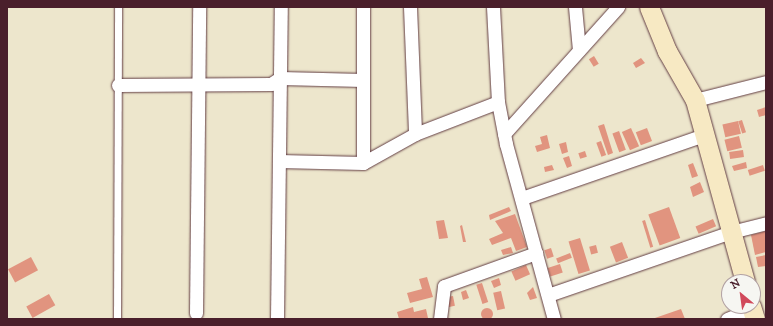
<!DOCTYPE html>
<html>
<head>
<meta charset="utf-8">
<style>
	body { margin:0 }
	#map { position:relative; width:773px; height:326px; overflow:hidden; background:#ede6cc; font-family:"IM FELL DW Pica",serif }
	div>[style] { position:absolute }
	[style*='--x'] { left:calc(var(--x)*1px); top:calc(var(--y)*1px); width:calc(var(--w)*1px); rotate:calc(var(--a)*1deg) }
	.building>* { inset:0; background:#e1947f; transform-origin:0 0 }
	.round { border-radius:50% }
	.roads { filter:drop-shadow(0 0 1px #623d43) drop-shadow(0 0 1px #623d43) }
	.lane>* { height:7px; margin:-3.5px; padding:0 3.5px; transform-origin:3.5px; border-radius:3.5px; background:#fff }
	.street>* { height:13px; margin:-6.5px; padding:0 6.5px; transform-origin:6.5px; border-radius:6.5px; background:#fff }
	.secondary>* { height:19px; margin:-9.5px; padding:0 9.5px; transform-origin:9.5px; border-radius:9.5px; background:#f7e9c3 }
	span { translate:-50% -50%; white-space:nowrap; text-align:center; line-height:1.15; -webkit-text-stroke:3px #f6f6f2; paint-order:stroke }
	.frame { position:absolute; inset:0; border:8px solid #4a1f2b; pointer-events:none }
	.north { position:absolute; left:721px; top:274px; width:40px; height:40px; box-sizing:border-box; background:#f6f6f2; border:1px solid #b1a0a2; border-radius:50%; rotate:331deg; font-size:11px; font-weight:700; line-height:16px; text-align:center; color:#4a1f2b }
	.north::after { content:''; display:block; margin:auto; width:14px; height:18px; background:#d1495b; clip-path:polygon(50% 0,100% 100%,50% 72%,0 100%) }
</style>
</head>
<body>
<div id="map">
	<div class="building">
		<i style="left:594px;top:56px;width:9px;height:6px;rotate:58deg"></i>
		<i style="clip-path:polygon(641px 58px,645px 63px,636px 68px,633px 63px)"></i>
		<i style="clip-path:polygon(766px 107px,766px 115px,759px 117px,757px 110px)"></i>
		<i style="left:742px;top:120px;width:13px;height:4px;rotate:72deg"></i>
		<i style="left:738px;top:121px;width:13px;height:16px;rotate:77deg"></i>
		<i style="clip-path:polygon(604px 124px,613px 153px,608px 155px,598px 126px)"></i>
		<i style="left:631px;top:128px;width:20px;height:10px;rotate:66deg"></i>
		<i style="left:647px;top:128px;width:14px;height:12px;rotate:69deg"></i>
		<i style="left:619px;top:131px;width:20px;height:7px;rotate:70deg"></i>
		<i style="clip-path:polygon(547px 135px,550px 148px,537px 152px,535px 146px,542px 144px,540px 137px)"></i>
		<i style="left:739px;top:136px;width:12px;height:15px;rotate:76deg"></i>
		<i style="left:601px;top:141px;width:15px;height:5px;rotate:70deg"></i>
		<i style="clip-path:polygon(566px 142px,568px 152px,562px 154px,559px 144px)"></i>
		<i style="left:743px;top:150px;width:7px;height:14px;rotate:82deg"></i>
		<i style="left:585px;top:151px;width:6px;height:7px;rotate:72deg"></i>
		<i style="clip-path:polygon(569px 156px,572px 166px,567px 168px,563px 158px)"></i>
		<i style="clip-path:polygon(746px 162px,747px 168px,734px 171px,732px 166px)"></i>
		<i style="clip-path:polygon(693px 163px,698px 176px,692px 178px,688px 165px)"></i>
		<i style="clip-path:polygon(552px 165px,554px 170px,545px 172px,544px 167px)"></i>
		<i style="left:763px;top:165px;width:6px;height:16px;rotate:72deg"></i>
		<i style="clip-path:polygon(700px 182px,704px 192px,693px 197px,690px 187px)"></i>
		<i style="clip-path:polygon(509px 207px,511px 211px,490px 220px,489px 215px)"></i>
		<i style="left:669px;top:207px;width:33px;height:22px;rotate:70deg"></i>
		<i style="clip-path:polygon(515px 214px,527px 247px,516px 251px,511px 238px,492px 245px,489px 239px,503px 233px,495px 221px)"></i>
		<i style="left:713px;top:219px;width:8px;height:19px;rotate:67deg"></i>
		<i style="clip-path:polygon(444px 220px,448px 238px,439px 239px,436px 221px)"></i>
		<i style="left:645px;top:220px;width:28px;height:3px;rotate:73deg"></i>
		<i style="clip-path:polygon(462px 225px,466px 242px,463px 242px,460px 226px)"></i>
		<i style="clip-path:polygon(766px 231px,766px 252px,755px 255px,751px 235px)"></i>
		<i style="left:580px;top:238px;width:34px;height:12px;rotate:73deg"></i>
		<i style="left:622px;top:242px;width:17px;height:13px;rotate:69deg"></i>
		<i style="left:596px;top:245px;width:8px;height:7px;rotate:76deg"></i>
		<i style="clip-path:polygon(511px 247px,513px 253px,503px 255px,501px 250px)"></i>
		<i style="left:551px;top:248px;width:9px;height:7px;rotate:72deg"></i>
		<i style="left:570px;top:253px;width:5px;height:15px;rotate:68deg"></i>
		<i style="clip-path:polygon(766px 255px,766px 266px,758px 267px,756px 257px)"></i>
		<i style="left:31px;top:257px;width:15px;height:26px;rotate:62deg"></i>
		<i style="left:560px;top:264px;width:9px;height:13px;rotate:72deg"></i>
		<i style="left:526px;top:265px;width:10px;height:16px;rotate:66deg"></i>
		<i style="clip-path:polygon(427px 277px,433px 297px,410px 303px,407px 293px,422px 289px,419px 279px)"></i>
		<i style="clip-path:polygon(499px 278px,501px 285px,494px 288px,491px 281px)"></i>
		<i style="left:482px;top:283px;width:20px;height:6px;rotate:72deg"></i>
		<i style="clip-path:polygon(533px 287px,537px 298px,530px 300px,527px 293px)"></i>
		<i style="clip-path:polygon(466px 290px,469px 298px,463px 300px,461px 292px)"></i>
		<i style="left:501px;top:291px;width:18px;height:8px;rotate:77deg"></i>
		<i style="left:49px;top:294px;width:13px;height:26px;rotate:61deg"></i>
		<i style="left:453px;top:296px;width:10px;height:7px;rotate:79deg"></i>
		<i style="clip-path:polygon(413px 307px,414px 312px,426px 309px,428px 318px,399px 319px,397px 312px)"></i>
		<i class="round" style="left:481px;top:308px;width:12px;height:12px"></i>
		<i style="clip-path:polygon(681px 309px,685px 319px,652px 319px)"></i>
	</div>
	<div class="roads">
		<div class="lane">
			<i style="--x:117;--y:319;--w:312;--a:-89.8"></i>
		</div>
		<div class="street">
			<i style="--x:410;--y:7;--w:127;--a:87.7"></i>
			<i style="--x:493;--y:7;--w:95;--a:87"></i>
			<i style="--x:498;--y:102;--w:43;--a:79.2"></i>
			<i style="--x:506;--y:144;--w:181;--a:74.7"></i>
			<i style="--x:575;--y:7;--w:43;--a:84.7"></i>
			<i style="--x:118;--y:85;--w:153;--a:-0.4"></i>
			<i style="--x:271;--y:84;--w:11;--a:-34"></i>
			<i style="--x:280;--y:78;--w:83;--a:1.4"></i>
			<i style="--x:695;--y:100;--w:73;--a:-14.2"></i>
			<i style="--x:504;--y:134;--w:171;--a:-48.1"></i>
			<i style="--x:279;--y:161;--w:84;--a:1.4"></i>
			<i style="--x:363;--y:163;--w:60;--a:-29.1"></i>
			<i style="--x:415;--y:134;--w:89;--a:-21.1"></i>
			<i style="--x:363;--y:163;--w:156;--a:-90"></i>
			<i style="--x:522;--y:198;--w:193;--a:-19.1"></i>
			<i style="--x:548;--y:295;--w:194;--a:-19"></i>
			<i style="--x:731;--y:232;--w:36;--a:-14"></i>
			<i style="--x:196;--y:313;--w:306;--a:-89.4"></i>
			<i style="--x:277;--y:319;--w:312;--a:-89.3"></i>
			<i style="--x:440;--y:319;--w:33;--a:-83"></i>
			<i style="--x:444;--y:286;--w:98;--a:-19.7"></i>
			<i style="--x:727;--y:319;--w:27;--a:-22"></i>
		</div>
		<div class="secondary">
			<i style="--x:649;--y:7;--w:48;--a:67.8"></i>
			<i style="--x:667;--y:51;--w:56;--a:60.3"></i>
			<i style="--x:695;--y:100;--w:189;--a:74.6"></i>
			<i style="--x:751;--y:306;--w:14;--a:73"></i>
		</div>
	</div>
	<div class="frame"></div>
	<div class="north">N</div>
</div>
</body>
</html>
